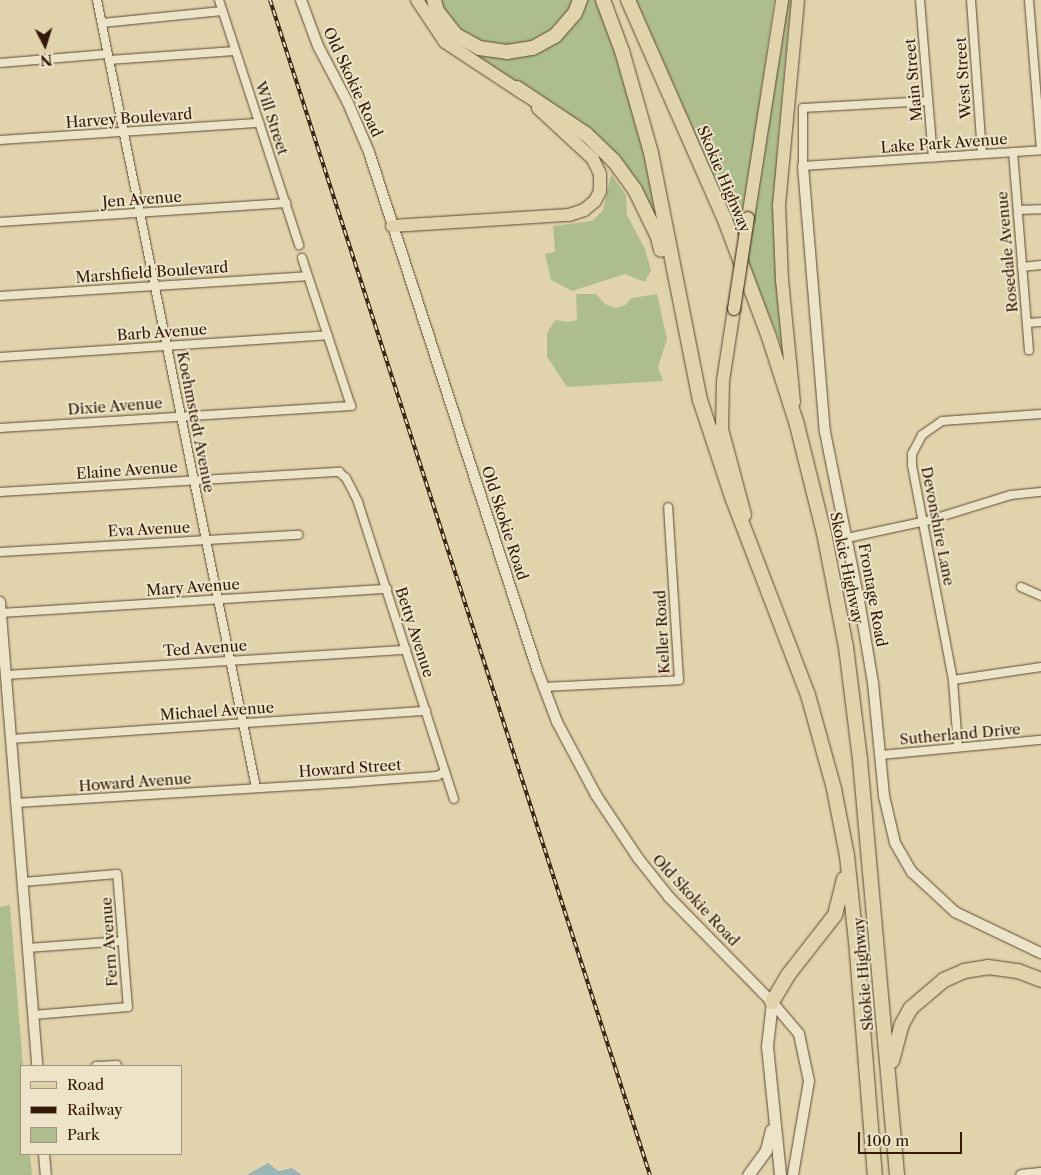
<!DOCTYPE html>
<html>
<head>
<meta charset="utf-8">
<style>
	body { margin:0 }
	#map { position:relative; width:1041px; height:1175px; overflow:hidden; background:#e1d4ac; font-family:"Libre Caslon Text",serif }
	div>[style] { position:absolute }
	[style*='--x'] { left:calc(var(--x)*1px); top:calc(var(--y)*1px); width:calc(var(--w)*1px); rotate:calc(var(--a)*1deg) }
	.green>* { inset:0; background:#aebd8d }
	.water>* { inset:0; background:#9ab5b6 }
	.roads { filter:drop-shadow(0 0 1px #5e4830) drop-shadow(0 0 1px #5e4830) }
	.minor>* { height:8px; margin:-4px; padding:0 4px; transform-origin:4px; border-radius:4px; background:#ece3c9 }
	.tertiary>* { height:10px; margin:-5px; padding:0 5px; transform-origin:5px; border-radius:5px; background:#ece3c9 }
	.secondary>* { height:11px; margin:-5.5px; padding:0 5.5px; transform-origin:5.5px; border-radius:5.5px; background:#ece3c9 }
	.primary>* { height:12px; margin:-6px; padding:0 6px; transform-origin:6px; border-radius:6px; background:#e1d4ac }
	.trunk>* { height:14px; margin:-7px; padding:0 7px; transform-origin:7px; border-radius:7px; background:#e1d4ac }
	.rail>* { height:4px; margin-top:-2px; transform-origin:0; background:repeating-linear-gradient(90deg,#ece3c9 0 5.5px,#331906 0 11px); box-sizing:border-box; border-block:1px solid #331906 }
	.bridges { filter:drop-shadow(0 0 1px #331906) drop-shadow(0 0 1px #331906) }
	.primary-bridge>* { height:12px; margin:-6px; padding:0 6px; transform-origin:6px; border-radius:6px; background:#e1d4ac }
	span { translate:-50% -50%; white-space:nowrap; text-align:center; line-height:1.15; -webkit-text-stroke:4px #ece3c9; paint-order:stroke }
	.street-label { font-size:15px; color:#331906 }
	.legend { position:absolute; left:20px; top:1065px; width:162px; height:90px; box-sizing:border-box; background:#ece3c9; border:1px solid #a2927b; margin:0; padding:6px 9px; list-style:none; font-size:15px; color:#331906 }
	.legend li { display:flex; align-items:center; gap:10px; height:25px }
	.legend b { width:25px; border:1px solid #a2927b }
	.north { position:absolute; left:20px; top:20px; width:50px; height:50px; -webkit-text-stroke:4px #ece3c9; paint-order:stroke; rotate:175deg; font-size:14px; font-weight:700; line-height:20px; text-align:center; color:#331906 }
	.north::after { content:''; display:block; margin:auto; width:18px; height:22px; background:#331906; clip-path:polygon(50% 0,100% 100%,50% 72%,0 100%) }
	.scale { position:absolute; left:858px; top:1132px; width:104px; height:22px; box-sizing:border-box; border:2px solid #331906; border-top:0; padding-left:6px; font-size:15px; line-height:18px; white-space:nowrap; color:#331906; -webkit-text-stroke:4px #ece3c9; paint-order:stroke }
</style>
</head>
<body>
<div id="map">
	<div class="green">
		<i style="clip-path:polygon(423px 0,432px 0,451px 33px,524px 55px,584px 0,598px 0,633px 99px,663px 243px,625px 167px,459px 47px)"></i>
		<i style="clip-path:polygon(439px 0,577px 0,548px 38px,498px 49px,468px 37px,448px 19px)"></i>
		<i style="clip-path:polygon(636px 0,774px 0,753px 150px,752px 225px,788px 0,791px 0,777px 150px,782px 347px,690px 122px)"></i>
		<i style="clip-path:polygon(611px 174px,626px 195px,627px 215px,645px 249px,651px 270px,645px 282px,625px 274px,572px 291px,551px 280px,545px 254px,555px 252px,553px 226px,592px 221px,603px 210px)"></i>
		<i style="clip-path:polygon(576px 294px,596px 294px,605px 304px,616px 308px,625px 305px,632px 298px,657px 294px,667px 339px,658px 367px,663px 381px,567px 387px,547px 357px,547px 333px,555px 320px,569px 322px,577px 320px)"></i>
		<i style="clip-path:polygon(10px 905px,23px 1066px,21px 1154px,30px 1154px,32px 1175px,0 1175px,0 907px)"></i>
	</div>
	<div class="water">
		<i style="clip-path:polygon(268px 1163px,278px 1171px,292px 1168px,302px 1175px,247px 1175px)"></i>
	</div>
	<div class="roads">
		<div class="minor">
			<i style="--x:97;--y:0;--w:804;--a:78.59"></i>
			<i style="--x:219;--y:0;--w:258;--a:71.9"></i>
			<i style="--x:920;--y:0;--w:158;--a:85.3"></i>
			<i style="--x:971;--y:0;--w:154;--a:85.9"></i>
			<i style="--x:102;--y:23;--w:121;--a:-5.7"></i>
			<i style="--x:109;--y:60;--w:126;--a:-4.1"></i>
			<i style="--x:0;--y:63;--w:108;--a:-4.8"></i>
			<i style="--x:928;--y:101;--w:125;--a:176.8"></i>
			<i style="--x:803;--y:108;--w:58;--a:90"></i>
			<i style="--x:803;--y:166;--w:239;--a:-3.8"></i>
			<i style="--x:1041;--y:150;--w:150;--a:-94.6"></i>
			<i style="--x:0;--y:140;--w:260;--a:-3.8"></i>
			<i style="--x:1013;--y:152;--w:199;--a:85.4"></i>
			<i style="--x:1018;--y:210;--w:23;--a:-2"></i>
			<i style="--x:0;--y:222;--w:287;--a:-3.8"></i>
			<i style="--x:1022;--y:267;--w:19;--a:-6"></i>
			<i style="--x:0;--y:296;--w:307;--a:-3.7"></i>
			<i style="--x:1027;--y:323;--w:14;--a:-4"></i>
			<i style="--x:0;--y:357;--w:328;--a:-3.8"></i>
			<i style="--x:0;--y:428;--w:352;--a:-3.6"></i>
			<i style="--x:351;--y:406;--w:156;--a:-108.3"></i>
			<i style="--x:0;--y:492;--w:340;--a:-3.4"></i>
			<i style="--x:339;--y:472;--w:9;--a:41"></i>
			<i style="--x:346;--y:478;--w:27;--a:63"></i>
			<i style="--x:358;--y:502;--w:312;--a:72.1"></i>
			<i style="--x:847;--y:538;--w:85;--a:-12.2"></i>
			<i style="--x:930;--y:520;--w:85;--a:-17.2"></i>
			<i style="--x:1011;--y:495;--w:30;--a:-6"></i>
			<i style="--x:0;--y:552;--w:299;--a:-3.3"></i>
			<i style="--x:1021;--y:587;--w:22;--a:24"></i>
			<i style="--x:1;--y:613;--w:387;--a:-3.6"></i>
			<i style="--x:6;--y:675;--w:401;--a:-3.6"></i>
			<i style="--x:953;--y:680;--w:89;--a:-8.4"></i>
			<i style="--x:543;--y:687;--w:136;--a:-2.9"></i>
			<i style="--x:679;--y:680;--w:173;--a:-93.6"></i>
			<i style="--x:11;--y:739;--w:416;--a:-3.9"></i>
			<i style="--x:958;--y:747;--w:67;--a:-94.3"></i>
			<i style="--x:953;--y:680;--w:219;--a:-100.8"></i>
			<i style="--x:912;--y:465;--w:11;--a:-90"></i>
			<i style="--x:912;--y:454;--w:21;--a:-62"></i>
			<i style="--x:922;--y:435;--w:24;--a:-35"></i>
			<i style="--x:942;--y:421;--w:99;--a:-4"></i>
			<i style="--x:881;--y:755;--w:161;--a:-5.4"></i>
			<i style="--x:16;--y:803;--w:340;--a:-3.5"></i>
			<i style="--x:355;--y:782;--w:82;--a:-4.2"></i>
			<i style="--x:437;--y:776;--w:9;--a:-27"></i>
			<i style="--x:23;--y:882;--w:94;--a:-4.9"></i>
			<i style="--x:117;--y:874;--w:10;--a:84"></i>
			<i style="--x:118;--y:884;--w:123;--a:85.4"></i>
			<i style="--x:128;--y:1007;--w:95;--a:175.2"></i>
			<i style="--x:28;--y:948;--w:95;--a:-4.2"></i>
			<i style="--x:96;--y:1066;--w:21;--a:-3"></i>
		</div>
		<div class="tertiary">
			<i style="--x:301;--y:0;--w:49;--a:69.7"></i>
			<i style="--x:318;--y:46;--w:64;--a:62.2"></i>
			<i style="--x:348;--y:103;--w:53;--a:66.8"></i>
			<i style="--x:369;--y:152;--w:544;--a:72"></i>
			<i style="--x:537;--y:669;--w:57;--a:69.3"></i>
			<i style="--x:557;--y:722;--w:83;--a:61.9"></i>
			<i style="--x:596;--y:795;--w:76;--a:56.3"></i>
			<i style="--x:638;--y:858;--w:50;--a:51.5"></i>
			<i style="--x:669;--y:897;--w:147;--a:45.6"></i>
			<i style="--x:772;--y:1002;--w:42;--a:49.8"></i>
			<i style="--x:799;--y:1034;--w:48;--a:78"></i>
			<i style="--x:809;--y:1081;--w:95;--a:99.7"></i>
			<i style="--x:803;--y:166;--w:267;--a:85.3"></i>
			<i style="--x:825;--y:432;--w:171;--a:78.6"></i>
			<i style="--x:859;--y:600;--w:84;--a:80.4"></i>
			<i style="--x:873;--y:683;--w:114;--a:84.4"></i>
			<i style="--x:884;--y:796;--w:48;--a:76.8"></i>
			<i style="--x:895;--y:843;--w:34;--a:60"></i>
			<i style="--x:912;--y:872;--w:59;--a:42.9"></i>
			<i style="--x:955;--y:912;--w:95;--a:25.5"></i>
			<i style="--x:0;--y:602;--w:465;--a:85.4"></i>
			<i style="--x:44;--y:1154;--w:21;--a:85"></i>
		</div>
		<div class="secondary">
			<i style="--x:772;--y:1002;--w:44;--a:96.5"></i>
			<i style="--x:767;--y:1046;--w:130;--a:84.2"></i>
			<i style="--x:748;--y:1175;--w:31;--a:-54"></i>
			<i style="--x:766;--y:1150;--w:21;--a:-76"></i>
			<i style="--x:1021;--y:1175;--w:20;--a:-6"></i>
		</div>
		<div class="primary">
			<i style="--x:417;--y:0;--w:50;--a:56.3"></i>
			<i style="--x:445;--y:42;--w:95;--a:33.4"></i>
			<i style="--x:748;--y:218;--w:221;--a:-81.1"></i>
			<i style="--x:392;--y:226;--w:177;--a:-3.6"></i>
			<i style="--x:569;--y:215;--w:16;--a:-18"></i>
			<i style="--x:584;--y:210;--w:14;--a:-39"></i>
			<i style="--x:595;--y:201;--w:11;--a:-63"></i>
			<i style="--x:600;--y:191;--w:17;--a:-90"></i>
			<i style="--x:600;--y:174;--w:17;--a:-115"></i>
			<i style="--x:593;--y:159;--w:75;--a:-137.2"></i>
			<i style="--x:734;--y:309;--w:73;--a:98.7"></i>
			<i style="--x:723;--y:381;--w:48;--a:91.2"></i>
			<i style="--x:722;--y:429;--w:89;--a:75"></i>
			<i style="--x:794;--y:402;--w:123;--a:-95.6"></i>
			<i style="--x:782;--y:280;--w:75;--a:-92.3"></i>
			<i style="--x:779;--y:205;--w:206;--a:-84.7"></i>
		</div>
		<div class="trunk">
			<i style="--x:434;--y:0;--w:11;--a:75"></i>
			<i style="--x:437;--y:11;--w:31;--a:52"></i>
			<i style="--x:456;--y:35;--w:26;--a:29"></i>
			<i style="--x:479;--y:48;--w:28;--a:8"></i>
			<i style="--x:507;--y:52;--w:26;--a:-9"></i>
			<i style="--x:533;--y:48;--w:25;--a:-29"></i>
			<i style="--x:555;--y:36;--w:30;--a:-49"></i>
			<i style="--x:575;--y:13;--w:14;--a:-69"></i>
			<i style="--x:603;--y:0;--w:54;--a:69.6"></i>
			<i style="--x:622;--y:51;--w:106;--a:74.1"></i>
			<i style="--x:651;--y:153;--w:252;--a:78.8"></i>
			<i style="--x:700;--y:400;--w:102;--a:71.7"></i>
			<i style="--x:732;--y:497;--w:212;--a:69"></i>
			<i style="--x:808;--y:695;--w:98;--a:74.5"></i>
			<i style="--x:834;--y:789;--w:68;--a:79"></i>
			<i style="--x:847;--y:856;--w:85;--a:84"></i>
			<i style="--x:856;--y:941;--w:235;--a:85.4"></i>
			<i style="--x:628;--y:0;--w:240;--a:66.2"></i>
			<i style="--x:725;--y:220;--w:125;--a:69.4"></i>
			<i style="--x:769;--y:337;--w:92;--a:72.3"></i>
			<i style="--x:797;--y:425;--w:111;--a:76"></i>
			<i style="--x:824;--y:533;--w:116;--a:79.1"></i>
			<i style="--x:846;--y:647;--w:114;--a:82.9"></i>
			<i style="--x:860;--y:760;--w:417;--a:84.9"></i>
			<i style="--x:517;--y:88;--w:83;--a:33.7"></i>
			<i style="--x:586;--y:134;--w:39;--a:44"></i>
			<i style="--x:614;--y:161;--w:36;--a:54"></i>
			<i style="--x:635;--y:190;--w:52;--a:63.9"></i>
			<i style="--x:658;--y:237;--w:13;--a:77"></i>
			<i style="--x:772;--y:1002;--w:31;--a:-59"></i>
			<i style="--x:788;--y:975;--w:76;--a:-51.9"></i>
			<i style="--x:835;--y:915;--w:37;--a:-76"></i>
			<i style="--x:892;--y:1061;--w:38;--a:-75"></i>
			<i style="--x:902;--y:1024;--w:18;--a:-61"></i>
			<i style="--x:911;--y:1008;--w:43;--a:-40.3"></i>
			<i style="--x:944;--y:980;--w:22;--a:-24"></i>
			<i style="--x:964;--y:971;--w:24;--a:-9"></i>
			<i style="--x:988;--y:967;--w:30;--a:8"></i>
			<i style="--x:1018;--y:971;--w:25;--a:21"></i>
		</div>
	</div>
	<div class="rail">
		<i style="--x:270;--y:0;--w:1235;--a:72.08"></i>
	</div>
	<div class="bridges">
		<div class="primary-bridge">
			<i style="--x:734;--y:309;--w:92;--a:-81.3"></i>
		</div>
	</div>
	<div class="street-label">
		<span style="left:963px;top:78px;rotate:-94deg">West Street</span>
		<span style="left:913px;top:80px;rotate:-95deg">Main Street</span>
		<span style="left:353px;top:82px;rotate:65deg">Old Skokie Road</span>
		<span style="left:129px;top:118px;rotate:-4deg">Harvey Boulevard</span>
		<span style="left:272px;top:118px;rotate:72deg">Will Street</span>
		<span style="left:944px;top:143px;rotate:-4deg">Lake Park Avenue</span>
		<span style="left:724px;top:179px;rotate:67deg">Skokie Highway</span>
		<span style="left:142px;top:199px;rotate:-4deg">Jen Avenue</span>
		<span style="left:1007px;top:252px;rotate:-95deg">Rosedale Avenue</span>
		<span style="left:152px;top:272px;rotate:-4deg">Marshfield Boulevard</span>
		<span style="left:162px;top:332px;rotate:-4deg">Barb Avenue</span>
		<span style="left:115px;top:406px;rotate:-4deg">Dixie Avenue</span>
		<span style="left:196px;top:422px;rotate:79deg">Koehmstedt Avenue</span>
		<span style="left:127px;top:470px;rotate:-4deg">Elaine Avenue</span>
		<span style="left:505px;top:523px;rotate:72deg">Old Skokie Road</span>
		<span style="left:938px;top:526px;rotate:79deg">Devonshire Lane</span>
		<span style="left:149px;top:529px;rotate:-3deg">Eva Avenue</span>
		<span style="left:847px;top:568px;rotate:78deg">Skokie Highway</span>
		<span style="left:193px;top:587px;rotate:-4deg">Mary Avenue</span>
		<span style="left:873px;top:595px;rotate:80deg">Frontage Road</span>
		<span style="left:415px;top:632px;rotate:72deg">Betty Avenue</span>
		<span style="left:662px;top:632px;rotate:-93deg">Keller Road</span>
		<span style="left:205px;top:648px;rotate:-4deg">Ted Avenue</span>
		<span style="left:217px;top:711px;rotate:-4deg">Michael Avenue</span>
		<span style="left:960px;top:734px;rotate:-5deg">Sutherland Drive</span>
		<span style="left:350px;top:768px;rotate:-4deg">Howard Street</span>
		<span style="left:135px;top:782px;rotate:-4deg">Howard Avenue</span>
		<span style="left:696px;top:900px;rotate:47deg">Old Skokie Road</span>
		<span style="left:109px;top:942px;rotate:-94deg">Fern Avenue</span>
		<span style="left:863px;top:974px;rotate:-95deg">Skokie Highway</span>
	</div>
	<ul class="legend">
	<li><b style="height:6px;background:#e1d4ac"></b>Road</li>
	<li><b style="height:6px;background:#331906"></b>Railway</li>
	<li><b style="height:14px;background:#aebd8d"></b>Park</li>
	</ul>
	<div class="north">N</div>
	<div class="scale">100 m</div>
</div>
</body>
</html>
